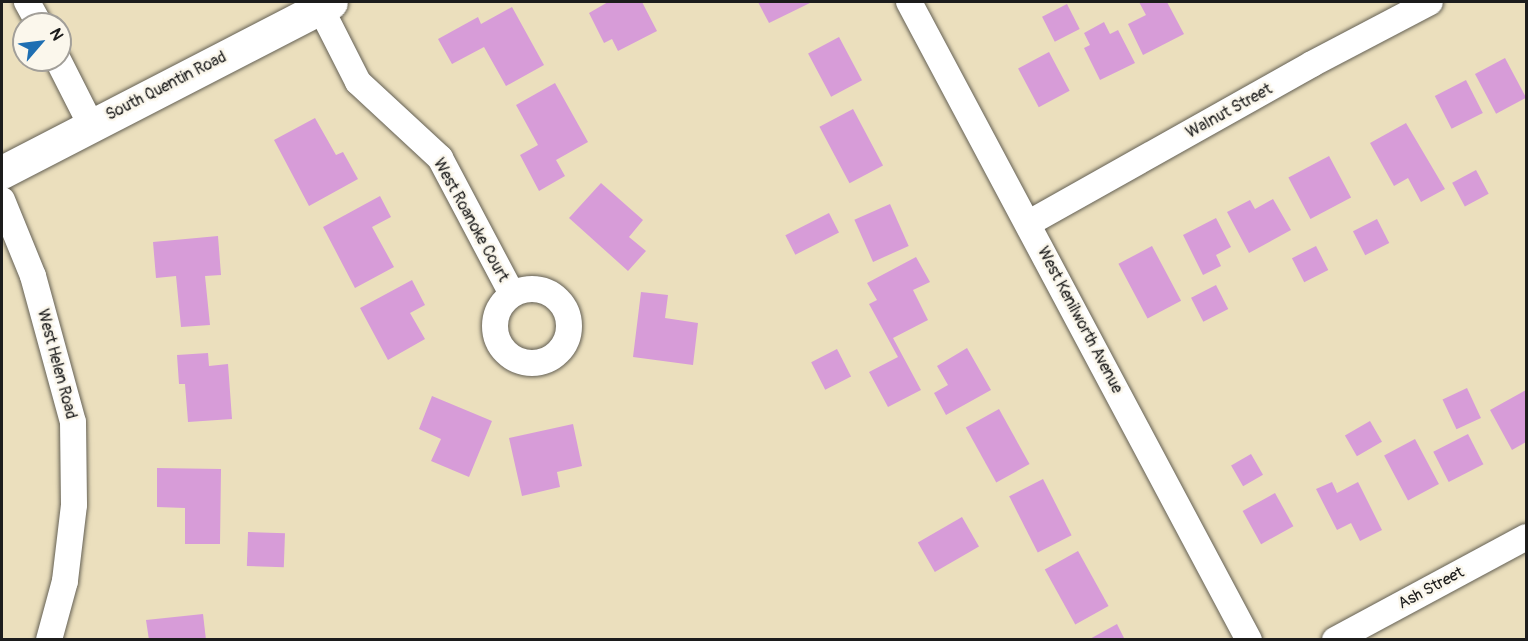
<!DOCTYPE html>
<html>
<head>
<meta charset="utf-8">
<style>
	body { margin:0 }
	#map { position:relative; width:1528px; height:641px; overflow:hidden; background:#ebdfbd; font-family:Pangolin,sans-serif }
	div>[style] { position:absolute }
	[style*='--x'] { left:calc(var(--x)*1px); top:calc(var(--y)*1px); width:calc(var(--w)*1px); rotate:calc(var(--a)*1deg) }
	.building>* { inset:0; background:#d79cd8; transform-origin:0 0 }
	.roads { filter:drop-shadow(0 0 2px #646054) drop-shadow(0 0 2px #646054) }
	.street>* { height:26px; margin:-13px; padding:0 13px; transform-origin:13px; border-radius:13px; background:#fff }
	.street>.ring { margin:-13px; padding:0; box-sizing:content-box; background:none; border:26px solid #fff; border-radius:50% }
	.secondary>* { height:33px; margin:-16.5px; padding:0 16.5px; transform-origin:16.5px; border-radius:16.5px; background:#fff }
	span { translate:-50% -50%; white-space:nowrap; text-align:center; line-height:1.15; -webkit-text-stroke:5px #fbf7ec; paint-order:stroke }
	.street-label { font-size:16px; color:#1c1c1c }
	.frame { position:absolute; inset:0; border:3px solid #1c1c1c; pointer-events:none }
	.north { position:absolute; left:12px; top:12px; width:60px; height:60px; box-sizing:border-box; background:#fbf7ec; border:2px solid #a29f99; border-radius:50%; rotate:62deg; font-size:16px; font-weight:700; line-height:24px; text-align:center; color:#1c1c1c }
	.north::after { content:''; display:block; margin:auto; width:21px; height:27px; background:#1f6fb2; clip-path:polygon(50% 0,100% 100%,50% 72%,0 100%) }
</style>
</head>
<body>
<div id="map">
	<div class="building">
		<i style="clip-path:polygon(608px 2px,642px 2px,657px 31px,618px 51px,612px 39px,604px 43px,589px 13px)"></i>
		<i style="clip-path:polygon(758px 2px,812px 2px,769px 23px)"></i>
		<i style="clip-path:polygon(1139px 2px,1167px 2px,1184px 34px,1143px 55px,1128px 24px,1146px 15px)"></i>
		<i style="left:1067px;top:4px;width:28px;height:28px;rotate:63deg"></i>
		<i style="clip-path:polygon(512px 7px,544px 65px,506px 86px,484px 47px,452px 64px,438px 39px,478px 17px,481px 24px)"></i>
		<i style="clip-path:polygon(1104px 22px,1110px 34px,1118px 30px,1135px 63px,1100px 80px,1084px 48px,1090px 45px,1084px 33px)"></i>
		<i style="left:839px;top:37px;width:49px;height:35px;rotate:62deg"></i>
		<i style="left:1049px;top:52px;width:44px;height:35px;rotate:62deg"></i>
		<i style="left:1505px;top:58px;width:45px;height:34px;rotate:62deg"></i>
		<i style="left:1466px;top:80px;width:37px;height:35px;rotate:63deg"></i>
		<i style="clip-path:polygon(555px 83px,588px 142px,556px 160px,565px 176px,539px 191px,520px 155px,538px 145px,516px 105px)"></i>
		<i style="left:853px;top:109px;width:64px;height:38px;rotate:62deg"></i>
		<i style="clip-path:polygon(315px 118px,336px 155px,343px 152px,358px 179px,309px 206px,274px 140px)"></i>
		<i style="clip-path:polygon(1406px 123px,1445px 189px,1421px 202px,1408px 178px,1394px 186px,1370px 143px)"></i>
		<i style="left:1329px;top:156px;width:47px;height:46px;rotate:62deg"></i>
		<i style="left:1476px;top:170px;width:27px;height:27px;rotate:62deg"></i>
		<i style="clip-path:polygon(601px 183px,643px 220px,629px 237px,646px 251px,628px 271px,569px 218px)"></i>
		<i style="clip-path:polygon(380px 196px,391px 217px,372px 227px,394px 267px,355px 288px,323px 227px)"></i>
		<i style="clip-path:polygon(1273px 199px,1291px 230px,1249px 253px,1227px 212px,1250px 200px,1255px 209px)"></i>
		<i style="left:890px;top:204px;width:46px;height:39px;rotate:66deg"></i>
		<i style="left:829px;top:213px;width:22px;height:49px;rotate:63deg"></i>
		<i style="clip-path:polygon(1216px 218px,1231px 247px,1216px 255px,1221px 266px,1203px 275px,1183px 235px)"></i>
		<i style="left:1377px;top:219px;width:27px;height:27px;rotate:63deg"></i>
		<i style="clip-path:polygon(218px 236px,221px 275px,205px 276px,210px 325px,181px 327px,176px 276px,156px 278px,153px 242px)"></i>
		<i style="left:1152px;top:246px;width:62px;height:38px;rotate:62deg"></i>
		<i style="left:1316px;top:246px;width:27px;height:27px;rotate:63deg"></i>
		<i style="clip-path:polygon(916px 257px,930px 282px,913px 290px,928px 320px,893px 338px,921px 390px,888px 407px,869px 372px,898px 357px,869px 304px,877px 300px,867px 283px)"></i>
		<i style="clip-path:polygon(412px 280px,425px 305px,410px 313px,425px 339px,388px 360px,360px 308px)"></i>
		<i style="left:1216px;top:285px;width:27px;height:28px;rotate:63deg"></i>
		<i style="clip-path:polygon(641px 292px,668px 295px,665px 318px,698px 323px,693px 365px,633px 357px)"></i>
		<i style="clip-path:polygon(967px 348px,991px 390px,946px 415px,934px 393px,948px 385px,937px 366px)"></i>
		<i style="left:837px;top:349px;width:31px;height:29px;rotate:63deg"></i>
		<i style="clip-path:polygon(208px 353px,209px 366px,228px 364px,232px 419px,188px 422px,185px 384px,179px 384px,177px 355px)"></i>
		<i style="left:1467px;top:388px;width:33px;height:27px;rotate:65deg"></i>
		<i style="clip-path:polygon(1526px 390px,1526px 442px,1512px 450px,1490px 410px)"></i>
		<i style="clip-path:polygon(432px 396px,492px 421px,469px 477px,431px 461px,441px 439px,419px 429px)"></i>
		<i style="left:999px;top:409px;width:63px;height:38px;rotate:61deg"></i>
		<i style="left:1370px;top:421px;width:24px;height:29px;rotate:60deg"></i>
		<i style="clip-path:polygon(573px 424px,582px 466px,557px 472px,560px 487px,522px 496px,509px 438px)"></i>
		<i style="left:1468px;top:434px;width:34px;height:39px;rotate:63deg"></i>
		<i style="left:1415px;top:439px;width:51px;height:35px;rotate:62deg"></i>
		<i style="left:1251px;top:454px;width:24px;height:23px;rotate:60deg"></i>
		<i style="clip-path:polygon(157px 468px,221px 469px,220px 544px,185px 544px,185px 508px,157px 507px)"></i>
		<i style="left:1043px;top:479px;width:63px;height:38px;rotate:63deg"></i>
		<i style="clip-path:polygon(1332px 482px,1337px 493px,1358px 482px,1382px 530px,1360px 541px,1351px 523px,1337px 530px,1316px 489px)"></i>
		<i style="left:1275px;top:493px;width:38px;height:37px;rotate:61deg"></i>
		<i style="left:962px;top:517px;width:34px;height:51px;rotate:60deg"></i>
		<i style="left:248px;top:532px;width:37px;height:34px;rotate:2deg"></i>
		<i style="left:1078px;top:551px;width:63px;height:38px;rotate:61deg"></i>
		<i style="clip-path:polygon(203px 614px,206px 640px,149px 640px,146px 620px)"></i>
		<i style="clip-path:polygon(1117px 624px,1125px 640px,1088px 640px)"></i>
	</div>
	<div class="roads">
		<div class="street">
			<i style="--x:27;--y:2;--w:25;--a:61"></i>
			<i style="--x:909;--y:2;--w:723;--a:61.95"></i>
			<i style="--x:320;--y:7;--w:84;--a:63.1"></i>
			<i style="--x:358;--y:82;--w:112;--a:42.8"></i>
			<i style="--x:440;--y:158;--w:154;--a:62.1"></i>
			<i style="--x:58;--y:60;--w:73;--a:63.1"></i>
			<i style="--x:2;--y:200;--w:82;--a:67.8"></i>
			<i style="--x:33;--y:276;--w:151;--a:74.7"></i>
			<i style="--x:73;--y:422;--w:83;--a:89.3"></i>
			<i style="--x:74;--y:505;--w:77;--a:96.8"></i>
			<i style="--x:65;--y:581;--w:61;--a:105.2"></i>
			<i style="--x:1029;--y:223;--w:325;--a:-29.3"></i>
			<i style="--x:1312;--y:64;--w:133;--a:-27.7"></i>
			<i class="ring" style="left:495px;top:289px;width:48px;height:48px"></i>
			<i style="--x:1335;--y:640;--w:217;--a:-28.3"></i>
		</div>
		<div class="secondary">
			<i style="--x:2;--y:172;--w:370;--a:-27.3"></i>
		</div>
	</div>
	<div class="street-label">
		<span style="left:166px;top:86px;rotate:-27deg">South Quentin Road</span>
		<span style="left:1229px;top:111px;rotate:-29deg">Walnut Street</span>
		<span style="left:471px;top:220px;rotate:61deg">West Roanoke Court</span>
		<span style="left:1080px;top:320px;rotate:62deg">West Kenilworth Avenue</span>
		<span style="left:57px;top:364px;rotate:75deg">West Helen Road</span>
		<span style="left:1431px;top:588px;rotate:-28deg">Ash Street</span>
	</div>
	<div class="frame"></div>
	<div class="north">N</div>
</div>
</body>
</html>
